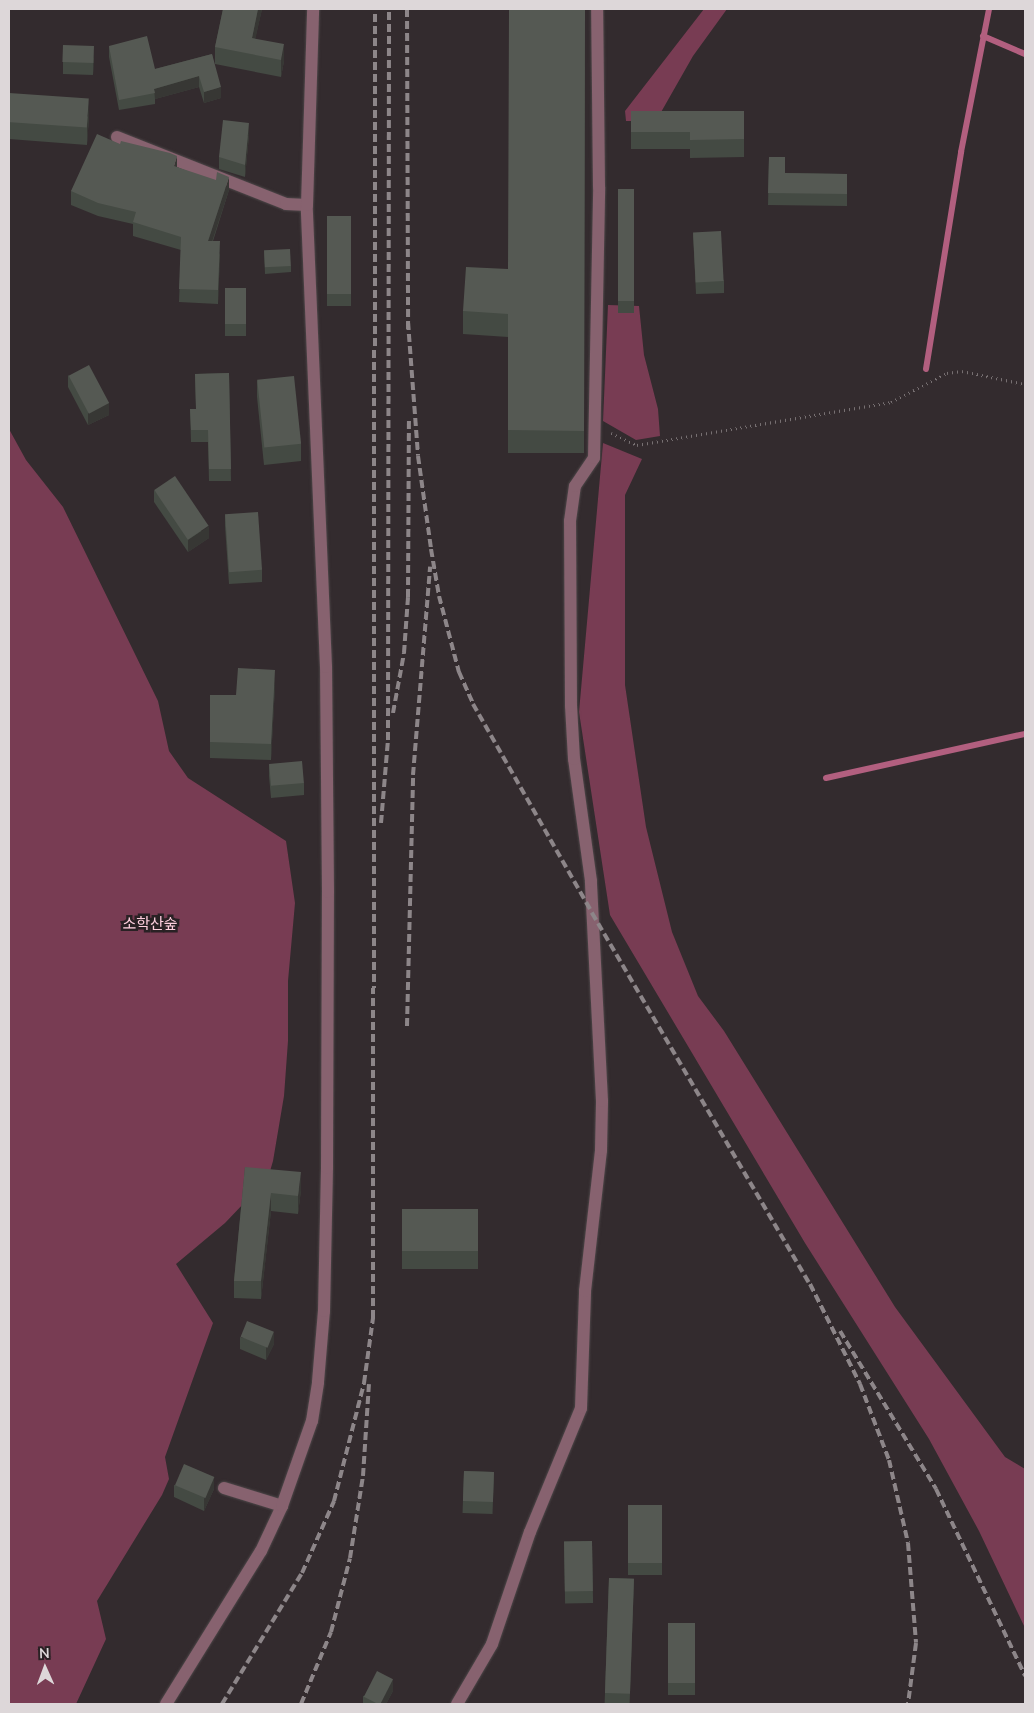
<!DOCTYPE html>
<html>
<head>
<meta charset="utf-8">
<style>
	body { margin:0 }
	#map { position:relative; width:1034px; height:1713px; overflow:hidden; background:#332b2e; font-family:Mulish,"Noto Sans KR",sans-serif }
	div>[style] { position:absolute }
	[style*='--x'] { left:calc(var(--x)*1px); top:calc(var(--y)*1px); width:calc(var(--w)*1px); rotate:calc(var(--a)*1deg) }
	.green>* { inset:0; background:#783c53 }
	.stream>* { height:6px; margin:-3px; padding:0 3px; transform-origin:3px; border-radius:3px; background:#b25f7f }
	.path>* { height:3px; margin-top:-1.5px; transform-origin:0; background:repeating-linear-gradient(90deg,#777072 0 1px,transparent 0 5px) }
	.roads { filter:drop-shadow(0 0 1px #4e4749) drop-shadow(0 0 1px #4e4749) }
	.minor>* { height:12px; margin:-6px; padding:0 6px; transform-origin:6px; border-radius:6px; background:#87626f }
	.rail>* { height:4px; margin-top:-2px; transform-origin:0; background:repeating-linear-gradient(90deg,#8d8689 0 8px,transparent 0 12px) }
	.wall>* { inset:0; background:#444a43; transform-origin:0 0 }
	.shaded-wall>* { inset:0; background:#373734 }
	.building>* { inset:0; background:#555953; transform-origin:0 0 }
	span { translate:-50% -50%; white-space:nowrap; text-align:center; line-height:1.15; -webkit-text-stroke:5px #292124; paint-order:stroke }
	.park-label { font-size:15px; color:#fdcedd }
	.frame { position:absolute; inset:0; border:10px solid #ddd7d9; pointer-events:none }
	.north { position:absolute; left:20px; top:1643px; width:50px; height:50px; -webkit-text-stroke:4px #292124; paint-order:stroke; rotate:358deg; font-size:14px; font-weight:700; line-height:20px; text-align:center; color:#ddd7d9 }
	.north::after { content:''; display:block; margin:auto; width:18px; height:22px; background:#ddd7d9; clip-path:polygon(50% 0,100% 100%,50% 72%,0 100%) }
</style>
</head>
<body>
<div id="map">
	<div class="green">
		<i style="clip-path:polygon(704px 9px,727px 9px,693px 56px,656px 121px,626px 121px,625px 111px)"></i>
		<i style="clip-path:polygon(608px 305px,639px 306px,644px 355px,658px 409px,660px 436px,636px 440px,603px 421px)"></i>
		<i style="clip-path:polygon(9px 429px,26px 460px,63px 507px,158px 701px,169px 751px,188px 778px,286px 841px,295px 903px,288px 981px,288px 1041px,284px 1096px,273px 1161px,268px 1178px,225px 1223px,176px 1264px,213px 1323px,165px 1457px,169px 1479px,162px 1495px,97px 1601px,106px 1639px,76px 1704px,9px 1704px)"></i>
		<i style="clip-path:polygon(603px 443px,642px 459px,625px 495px,625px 685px,646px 827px,672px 932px,698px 996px,724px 1031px,895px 1307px,1005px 1457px,1025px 1469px,1025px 1628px,979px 1531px,929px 1439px,805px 1243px,610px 915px,579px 712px)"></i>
	</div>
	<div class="stream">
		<i style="--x:983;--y:36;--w:46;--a:23.2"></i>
		<i style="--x:926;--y:369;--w:220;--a:-80.8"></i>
		<i style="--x:961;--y:152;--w:146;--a:-78.9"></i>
		<i style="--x:826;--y:778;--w:204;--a:-12.5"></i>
	</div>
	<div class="path">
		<i style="--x:611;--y:433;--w:29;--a:25"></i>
		<i style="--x:637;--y:445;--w:258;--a:-9.6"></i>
		<i style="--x:891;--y:402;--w:63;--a:-27.4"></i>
		<i style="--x:947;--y:373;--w:15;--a:-8"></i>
		<i style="--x:962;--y:371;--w:64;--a:11.7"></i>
	</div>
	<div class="roads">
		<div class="minor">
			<i style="--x:117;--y:137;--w:182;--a:21.6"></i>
			<i style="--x:286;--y:204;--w:21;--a:3"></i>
			<i style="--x:224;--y:1488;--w:61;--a:17.2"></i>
			<i style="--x:166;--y:1704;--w:180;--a:-58.2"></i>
			<i style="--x:261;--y:1551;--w:50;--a:-65"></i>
			<i style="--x:282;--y:1506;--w:90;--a:-70.6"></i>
			<i style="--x:312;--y:1421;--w:39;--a:-81"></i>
			<i style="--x:318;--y:1382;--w:71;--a:-85.2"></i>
			<i style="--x:324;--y:1311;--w:143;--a:-88.8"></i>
			<i style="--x:327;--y:1168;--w:276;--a:-89.8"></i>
			<i style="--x:328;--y:892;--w:225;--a:-90.5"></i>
			<i style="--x:326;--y:667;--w:462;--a:-92.4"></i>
			<i style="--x:307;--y:205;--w:196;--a:-88.2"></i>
			<i style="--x:457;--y:1704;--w:69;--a:-59.7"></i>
			<i style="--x:492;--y:1644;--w:118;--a:-71.3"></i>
			<i style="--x:530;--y:1532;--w:134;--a:-67.6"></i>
			<i style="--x:581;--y:1408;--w:117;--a:-88"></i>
			<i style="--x:585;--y:1291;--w:142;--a:-83.5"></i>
			<i style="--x:601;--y:1150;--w:49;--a:-88.8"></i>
			<i style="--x:602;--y:1101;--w:220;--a:-92.9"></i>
			<i style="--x:591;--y:881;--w:123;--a:-97.9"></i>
			<i style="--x:574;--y:759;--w:53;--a:-93.2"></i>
			<i style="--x:571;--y:706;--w:185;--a:-90.3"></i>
			<i style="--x:570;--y:521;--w:35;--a:-82"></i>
			<i style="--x:575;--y:486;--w:34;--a:-56"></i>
			<i style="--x:594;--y:458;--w:271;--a:-88.9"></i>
			<i style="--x:599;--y:187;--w:178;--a:-90.6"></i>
		</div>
	</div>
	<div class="rail">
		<i style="--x:407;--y:9;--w:320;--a:89.8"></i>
		<i style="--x:408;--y:322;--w:134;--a:85.7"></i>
		<i style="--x:418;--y:456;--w:94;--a:82"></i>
		<i style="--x:431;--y:549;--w:48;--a:80.3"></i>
		<i style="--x:439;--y:596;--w:79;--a:75.3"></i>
		<i style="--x:459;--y:672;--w:35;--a:66"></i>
		<i style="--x:473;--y:704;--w:241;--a:60.3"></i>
		<i style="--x:592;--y:913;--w:430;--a:59.6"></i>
		<i style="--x:810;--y:1284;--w:112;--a:63.4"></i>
		<i style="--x:860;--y:1384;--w:81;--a:69.1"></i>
		<i style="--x:889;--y:1460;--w:85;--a:77.1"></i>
		<i style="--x:908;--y:1543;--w:100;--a:85.4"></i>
		<i style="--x:916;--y:1643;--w:62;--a:97.5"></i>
		<i style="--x:393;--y:713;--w:61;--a:-79.6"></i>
		<i style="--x:404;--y:653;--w:56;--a:-85.9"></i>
		<i style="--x:408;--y:597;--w:176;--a:-89.7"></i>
		<i style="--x:381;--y:823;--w:83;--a:-85.2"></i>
		<i style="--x:388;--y:740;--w:731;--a:-89.92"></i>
		<i style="--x:407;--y:1026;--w:251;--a:-88.6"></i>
		<i style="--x:413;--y:775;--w:209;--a:-85.3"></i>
		<i style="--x:840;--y:1331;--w:185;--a:58.7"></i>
		<i style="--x:936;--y:1489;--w:207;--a:64.5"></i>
		<i style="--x:222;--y:1704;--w:153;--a:-58.6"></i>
		<i style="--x:302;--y:1573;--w:79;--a:-66"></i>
		<i style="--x:334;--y:1501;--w:122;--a:-75.7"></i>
		<i style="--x:364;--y:1383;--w:66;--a:-82.1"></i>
		<i style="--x:373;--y:1318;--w:1309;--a:-89.91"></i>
		<i style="--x:301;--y:1704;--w:78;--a:-67.4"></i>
		<i style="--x:331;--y:1632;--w:76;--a:-75.6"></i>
		<i style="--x:350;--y:1558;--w:83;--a:-81"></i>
		<i style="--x:363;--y:1476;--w:92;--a:-86.3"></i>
	</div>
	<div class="wall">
		<i style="clip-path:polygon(223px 9px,262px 9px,255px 39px,284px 61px,281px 77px,215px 64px,215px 47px)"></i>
		<i style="clip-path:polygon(585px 9px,584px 453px,508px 453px,508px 337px,463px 334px,463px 311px,508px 269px)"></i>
		<i style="clip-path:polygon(109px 46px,155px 69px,212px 54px,221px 98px,204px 103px,199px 87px,155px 99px,155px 104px,119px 110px,109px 57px)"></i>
		<i style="clip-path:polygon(94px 58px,93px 75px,63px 74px,63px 62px)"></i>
		<i style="clip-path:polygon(9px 93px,89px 117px,87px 145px,9px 139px)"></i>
		<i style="clip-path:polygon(631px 111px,744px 111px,744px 157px,690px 158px,690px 149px,631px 149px)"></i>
		<i style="clip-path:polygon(249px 135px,245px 177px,219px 169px,219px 157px)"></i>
		<i style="clip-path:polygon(120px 144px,177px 167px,229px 190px,213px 241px,220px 255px,218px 304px,179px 302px,181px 250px,133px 236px,133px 224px,98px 216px,71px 205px,71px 191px)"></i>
		<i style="clip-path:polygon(769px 157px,785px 173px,847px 174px,847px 206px,768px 205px)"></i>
		<i style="left:618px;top:189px;width:16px;height:124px"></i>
		<i style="left:327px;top:216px;width:24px;height:90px"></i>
		<i style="clip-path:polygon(693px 233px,724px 281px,724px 293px,696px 294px)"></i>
		<i style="clip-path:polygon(264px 251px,291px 266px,291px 272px,265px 274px)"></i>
		<i style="left:225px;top:288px;width:21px;height:48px"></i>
		<i style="clip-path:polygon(229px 373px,231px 481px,209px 481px,208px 442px,191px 442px,190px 409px,196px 409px,195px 374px)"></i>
		<i style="clip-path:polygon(68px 375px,109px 415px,88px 425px,68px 387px)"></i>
		<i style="clip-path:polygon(257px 380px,301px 444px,301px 461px,264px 465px,257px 397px)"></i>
		<i style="clip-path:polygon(154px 490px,209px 538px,188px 552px,154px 502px)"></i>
		<i style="clip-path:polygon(225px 514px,262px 570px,262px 582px,229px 584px,225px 526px)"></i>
		<i style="clip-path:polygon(275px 686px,271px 760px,210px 758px,210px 695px,236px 695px)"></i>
		<i style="clip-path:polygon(269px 764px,304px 783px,304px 795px,271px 798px,269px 776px)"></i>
		<i style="clip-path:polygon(245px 1167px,301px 1190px,298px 1214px,271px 1211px,261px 1299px,234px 1298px,234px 1281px)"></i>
		<i style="left:478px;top:1209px;width:60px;height:76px;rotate:90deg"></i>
		<i style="clip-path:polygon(240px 1337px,274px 1344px,266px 1360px,240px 1349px)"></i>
		<i style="left:464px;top:1471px;width:30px;height:42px;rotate:2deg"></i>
		<i style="clip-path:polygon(174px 1485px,214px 1489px,204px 1511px,174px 1497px)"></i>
		<i style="left:628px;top:1505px;width:34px;height:70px"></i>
		<i style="left:592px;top:1541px;width:62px;height:28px;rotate:89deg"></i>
		<i style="left:609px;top:1578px;width:25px;height:126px;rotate:2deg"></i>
		<i style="left:668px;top:1623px;width:27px;height:72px"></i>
		<i style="clip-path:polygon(393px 1691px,386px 1704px,363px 1704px,363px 1696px)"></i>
	</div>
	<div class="shaded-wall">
		<i style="clip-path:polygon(258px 9px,262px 9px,252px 55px,252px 38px)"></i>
		<i style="clip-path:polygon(284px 44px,284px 61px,281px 77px,281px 60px)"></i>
		<i style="clip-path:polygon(94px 46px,94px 58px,93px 75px,93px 63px)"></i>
		<i style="clip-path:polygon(199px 76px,199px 87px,155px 99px,154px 89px)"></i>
		<i style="clip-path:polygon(221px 87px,221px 98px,204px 103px,204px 92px)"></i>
		<i style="clip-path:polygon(89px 99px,89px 117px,87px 145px,87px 127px)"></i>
		<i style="clip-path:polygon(249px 123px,249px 135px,245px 177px,245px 165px)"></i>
		<i style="clip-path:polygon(177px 156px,177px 170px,174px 166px)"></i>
		<i style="clip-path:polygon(229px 177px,229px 190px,208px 254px,208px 241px)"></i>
		<i style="clip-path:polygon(220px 241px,220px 255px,218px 304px,218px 290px)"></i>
		<i style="clip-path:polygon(109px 403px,109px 415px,88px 425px,88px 413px)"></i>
		<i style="clip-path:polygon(209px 526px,209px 538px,188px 552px,188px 540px)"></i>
		<i style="clip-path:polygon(275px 670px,275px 686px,271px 760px,271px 744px)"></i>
		<i style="clip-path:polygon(301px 1172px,301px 1190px,298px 1214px,298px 1196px)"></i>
		<i style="clip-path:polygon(271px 1193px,271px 1211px,261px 1299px,261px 1281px)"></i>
		<i style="clip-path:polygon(274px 1332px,274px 1344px,266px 1360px,266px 1348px)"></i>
		<i style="clip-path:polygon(214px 1477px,214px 1489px,204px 1511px,204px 1499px)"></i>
		<i style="clip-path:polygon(393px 1679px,393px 1691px,386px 1704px,379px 1704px)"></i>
	</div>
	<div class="building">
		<i style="clip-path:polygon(223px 9px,258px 9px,252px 38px,284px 44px,281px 60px,215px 47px)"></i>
		<i style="clip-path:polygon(509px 9px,585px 9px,584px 431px,508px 430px,508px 314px,463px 311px,466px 267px,508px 269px)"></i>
		<i style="clip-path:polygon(147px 36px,155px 69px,212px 54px,221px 87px,204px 92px,199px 76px,154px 89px,155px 93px,119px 100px,109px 46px)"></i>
		<i style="left:63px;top:45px;width:31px;height:17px;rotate:2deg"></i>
		<i style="left:9px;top:93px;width:80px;height:29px;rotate:4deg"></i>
		<i style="clip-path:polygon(631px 111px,744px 111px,744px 139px,690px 140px,690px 132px,631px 132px)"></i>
		<i style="clip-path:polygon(223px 120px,249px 123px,245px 165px,219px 157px)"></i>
		<i style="clip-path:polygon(97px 134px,120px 144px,121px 141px,170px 153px,177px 156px,174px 166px,216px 180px,217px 172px,229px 177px,208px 241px,220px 241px,218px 290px,179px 289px,181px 237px,133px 222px,136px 212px,98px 203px,71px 191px)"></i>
		<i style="clip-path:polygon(769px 157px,785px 157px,785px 173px,847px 174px,847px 194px,768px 193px)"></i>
		<i style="left:618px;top:189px;width:16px;height:112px"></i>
		<i style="left:327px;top:216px;width:24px;height:78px"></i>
		<i style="left:721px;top:231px;width:50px;height:28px;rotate:87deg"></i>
		<i style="left:290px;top:249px;width:17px;height:26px;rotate:87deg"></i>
		<i style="left:225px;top:288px;width:21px;height:36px"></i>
		<i style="left:89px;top:365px;width:43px;height:23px;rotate:62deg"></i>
		<i style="clip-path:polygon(229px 373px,231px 469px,209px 469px,208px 430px,191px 430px,190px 409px,196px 409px,195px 374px)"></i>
		<i style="left:294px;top:376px;width:68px;height:37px;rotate:84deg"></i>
		<i style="left:175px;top:476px;width:60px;height:25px;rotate:56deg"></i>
		<i style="left:258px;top:512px;width:58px;height:33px;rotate:86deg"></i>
		<i style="clip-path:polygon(238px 668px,275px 670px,271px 744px,210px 742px,210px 695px,236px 695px)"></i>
		<i style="left:302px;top:761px;width:22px;height:33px;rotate:85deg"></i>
		<i style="clip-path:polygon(245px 1167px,301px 1172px,298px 1196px,271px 1193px,261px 1281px,234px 1281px)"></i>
		<i style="left:478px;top:1209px;width:42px;height:76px;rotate:90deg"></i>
		<i style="left:247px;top:1321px;width:29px;height:17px;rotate:22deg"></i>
		<i style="left:184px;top:1464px;width:33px;height:23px;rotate:23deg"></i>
		<i style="left:464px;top:1471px;width:30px;height:30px;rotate:2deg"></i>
		<i style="left:628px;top:1505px;width:34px;height:58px"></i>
		<i style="left:592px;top:1541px;width:50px;height:28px;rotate:89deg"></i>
		<i style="left:609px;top:1578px;width:25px;height:115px;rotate:2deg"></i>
		<i style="left:668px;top:1623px;width:27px;height:60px"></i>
		<i style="left:377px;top:1671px;width:18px;height:29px;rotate:27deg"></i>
	</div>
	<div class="park-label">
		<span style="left:150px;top:924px">소학산숲</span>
	</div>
	<div class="frame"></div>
	<div class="north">N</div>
</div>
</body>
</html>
